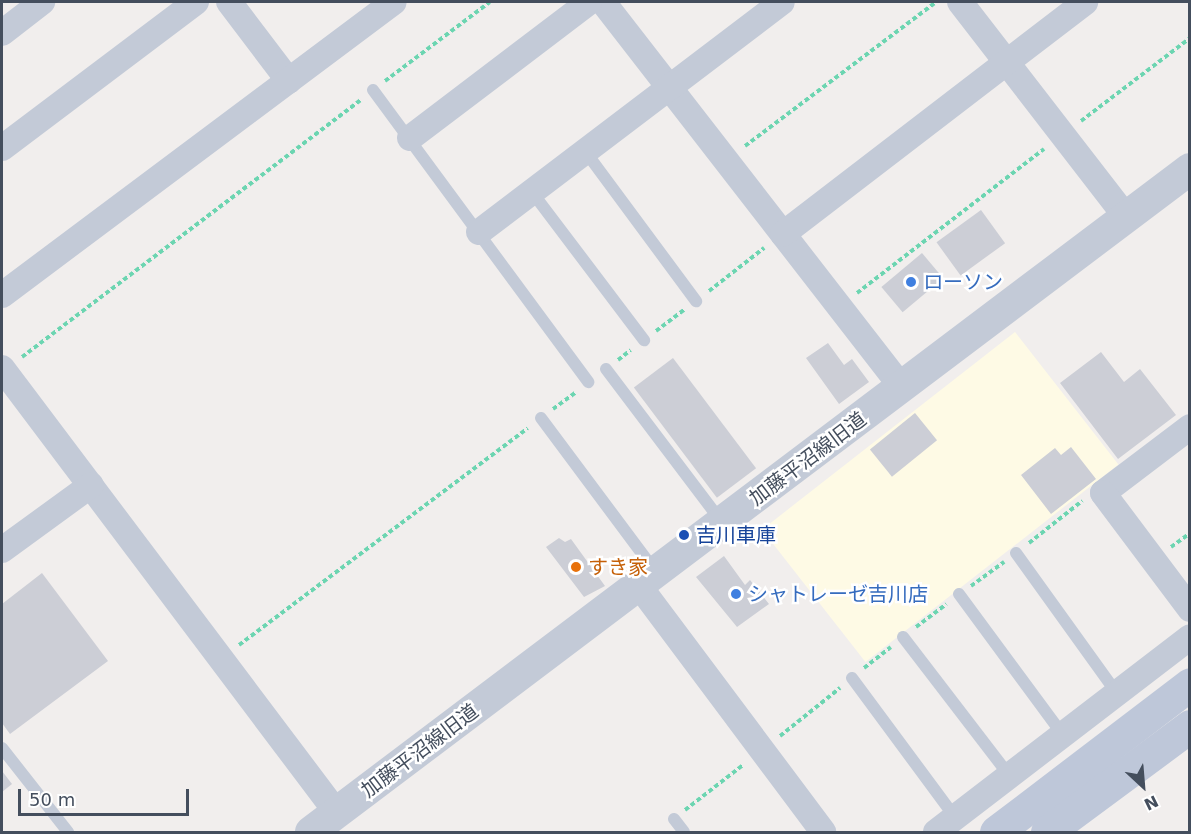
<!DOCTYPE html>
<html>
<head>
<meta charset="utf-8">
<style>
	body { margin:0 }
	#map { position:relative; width:1191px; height:834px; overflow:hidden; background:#f1eeed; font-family:"DejaVu Sans","Noto Sans JP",sans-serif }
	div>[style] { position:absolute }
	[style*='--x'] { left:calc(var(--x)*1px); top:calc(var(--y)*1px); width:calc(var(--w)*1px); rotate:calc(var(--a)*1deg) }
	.commercial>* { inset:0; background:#fefae5; transform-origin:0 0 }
	.building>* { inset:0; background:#ccced6; transform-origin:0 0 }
	.path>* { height:4px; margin-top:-2px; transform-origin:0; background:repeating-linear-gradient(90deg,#6cd5b1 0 4.5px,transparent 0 7.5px) }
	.service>* { height:12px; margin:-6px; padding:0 6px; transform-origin:6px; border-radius:6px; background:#c3cad7 }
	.minor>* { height:26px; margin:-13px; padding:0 13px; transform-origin:13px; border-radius:13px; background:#c3cad7 }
	.tertiary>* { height:32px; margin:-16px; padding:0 16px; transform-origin:16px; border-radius:16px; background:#c3cad7 }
	.secondary>* { height:33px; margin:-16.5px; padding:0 16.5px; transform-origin:16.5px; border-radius:16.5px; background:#bec7d9 }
	.dots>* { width:16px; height:16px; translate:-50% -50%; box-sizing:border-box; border:3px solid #fff; border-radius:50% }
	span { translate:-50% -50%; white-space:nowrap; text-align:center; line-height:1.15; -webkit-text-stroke:5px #fff; paint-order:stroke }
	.shop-label { font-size:20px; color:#366cbe }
	.left { translate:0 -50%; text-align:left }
	.street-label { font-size:20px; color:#444e5d }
	.transit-label { font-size:20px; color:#164399 }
	.food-label { font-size:20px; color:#c56008 }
	.frame { position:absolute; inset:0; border:3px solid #444e5d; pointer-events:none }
	.north { position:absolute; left:1113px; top:756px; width:60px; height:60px; -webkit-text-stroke:4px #fff; paint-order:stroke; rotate:154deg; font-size:16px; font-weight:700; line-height:24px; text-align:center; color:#444e5d }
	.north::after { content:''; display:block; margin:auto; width:21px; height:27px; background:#444e5d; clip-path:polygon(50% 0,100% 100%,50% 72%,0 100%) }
	.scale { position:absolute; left:18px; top:789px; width:171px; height:27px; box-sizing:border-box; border:3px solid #444e5d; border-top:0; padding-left:8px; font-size:18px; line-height:21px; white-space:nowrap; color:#444e5d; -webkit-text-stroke:4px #fff; paint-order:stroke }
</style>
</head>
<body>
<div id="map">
	<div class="commercial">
		<i style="left:1015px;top:332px;width:168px;height:321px;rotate:52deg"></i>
	</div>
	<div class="building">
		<i style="left:981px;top:210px;width:41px;height:55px;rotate:54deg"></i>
		<i style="left:922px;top:253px;width:33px;height:53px;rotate:50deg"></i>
		<i style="clip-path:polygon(828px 343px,844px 365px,852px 359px,869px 382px,839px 404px,806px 358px)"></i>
		<i style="clip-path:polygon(1101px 352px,1124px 382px,1140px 369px,1176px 415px,1118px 459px,1060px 383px)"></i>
		<i style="left:673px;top:358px;width:138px;height:49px;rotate:53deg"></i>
		<i style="left:915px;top:413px;width:35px;height:58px;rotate:51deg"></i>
		<i style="clip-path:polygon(1071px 447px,1096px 479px,1051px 514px,1021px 475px,1055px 448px,1061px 455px)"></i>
		<i style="clip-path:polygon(559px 538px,565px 542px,571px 539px,605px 586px,584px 597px,546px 547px)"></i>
		<i style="clip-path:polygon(724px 556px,745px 585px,750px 580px,769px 604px,737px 627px,696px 577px)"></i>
		<i style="clip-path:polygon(42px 573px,108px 661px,10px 734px,2px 723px,2px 604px)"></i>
		<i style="clip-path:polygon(2px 771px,12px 784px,2px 792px)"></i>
	</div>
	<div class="path">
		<i style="--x:385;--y:81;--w:131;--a:-37"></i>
		<i style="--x:1081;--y:121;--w:137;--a:-37.3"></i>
		<i style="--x:745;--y:146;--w:239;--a:-37"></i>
		<i style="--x:709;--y:291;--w:70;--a:-38"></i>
		<i style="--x:857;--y:293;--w:236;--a:-37.6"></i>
		<i style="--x:656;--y:331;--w:35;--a:-37"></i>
		<i style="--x:22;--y:357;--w:425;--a:-37.2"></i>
		<i style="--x:618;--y:360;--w:16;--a:-38"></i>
		<i style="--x:553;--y:409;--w:29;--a:-36"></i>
		<i style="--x:1029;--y:543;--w:68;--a:-38.4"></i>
		<i style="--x:1171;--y:547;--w:24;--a:-36"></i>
		<i style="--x:971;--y:586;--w:41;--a:-36"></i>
		<i style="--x:916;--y:627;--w:38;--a:-37"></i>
		<i style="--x:239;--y:645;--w:361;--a:-36.9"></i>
		<i style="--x:864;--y:668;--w:34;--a:-38"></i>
		<i style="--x:780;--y:736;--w:77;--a:-38.7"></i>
		<i style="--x:685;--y:810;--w:73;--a:-37.8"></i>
	</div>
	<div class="service">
		<i style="--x:373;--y:90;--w:363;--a:53.6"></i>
		<i style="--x:585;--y:151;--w:187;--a:53.5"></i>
		<i style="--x:532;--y:192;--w:186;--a:52.9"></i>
		<i style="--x:606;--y:369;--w:191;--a:52.9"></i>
		<i style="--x:541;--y:418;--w:191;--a:53.3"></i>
		<i style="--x:1016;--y:553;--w:171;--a:54.3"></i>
		<i style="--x:959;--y:594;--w:175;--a:53.6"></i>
		<i style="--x:903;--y:637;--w:174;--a:52.5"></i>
		<i style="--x:852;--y:678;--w:173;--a:53.5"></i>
		<i style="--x:2;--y:748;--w:107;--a:51.8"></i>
		<i style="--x:674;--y:819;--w:16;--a:52"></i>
	</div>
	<div class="minor">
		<i style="--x:229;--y:2;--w:99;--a:52.8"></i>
		<i style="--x:603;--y:2;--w:487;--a:52.2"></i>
		<i style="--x:960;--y:2;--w:272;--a:52.3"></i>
		<i style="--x:2;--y:33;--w:51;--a:-37.8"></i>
		<i style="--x:410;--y:138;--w:225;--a:-37.2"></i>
		<i style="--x:2;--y:148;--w:243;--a:-37"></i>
		<i style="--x:479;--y:232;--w:380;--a:-37.2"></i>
		<i style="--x:783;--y:234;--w:381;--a:-37.5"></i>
		<i style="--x:2;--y:295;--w:489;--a:-36.8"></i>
		<i style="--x:2;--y:368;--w:557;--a:53.03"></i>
		<i style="--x:1190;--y:427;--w:109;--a:142.8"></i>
		<i style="--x:1103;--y:493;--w:145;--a:53.1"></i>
		<i style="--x:2;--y:550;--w:110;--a:-36.1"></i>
		<i style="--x:640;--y:587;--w:306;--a:53.2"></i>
		<i style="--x:936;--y:832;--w:320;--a:-37.5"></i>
	</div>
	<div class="tertiary">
		<i style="--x:311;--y:832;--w:1101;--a:-37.03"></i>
	</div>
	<div class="secondary">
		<i style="--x:996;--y:832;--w:244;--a:-37.3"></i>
		<i style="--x:1047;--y:832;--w:178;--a:-36.5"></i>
	</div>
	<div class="dots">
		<i style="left:911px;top:282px;background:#3f7fe0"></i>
		<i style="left:684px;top:535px;background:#1a4fb4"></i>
		<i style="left:576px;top:567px;background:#e8710a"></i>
		<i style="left:736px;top:594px;background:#3f7fe0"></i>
	</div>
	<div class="shop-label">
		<span class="left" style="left:923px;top:282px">ローソン</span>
		<span class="left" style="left:748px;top:594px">シャトレーゼ吉川店</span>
	</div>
	<div class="street-label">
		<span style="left:808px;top:459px;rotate:-37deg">加藤平沼線旧道</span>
		<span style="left:420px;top:751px;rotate:-37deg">加藤平沼線旧道</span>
	</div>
	<div class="transit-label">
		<span class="left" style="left:696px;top:535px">吉川車庫</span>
	</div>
	<div class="food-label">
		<span class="left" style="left:588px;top:567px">すき家</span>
	</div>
	<div class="frame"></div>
	<div class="north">N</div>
	<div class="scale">50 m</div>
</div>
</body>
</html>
